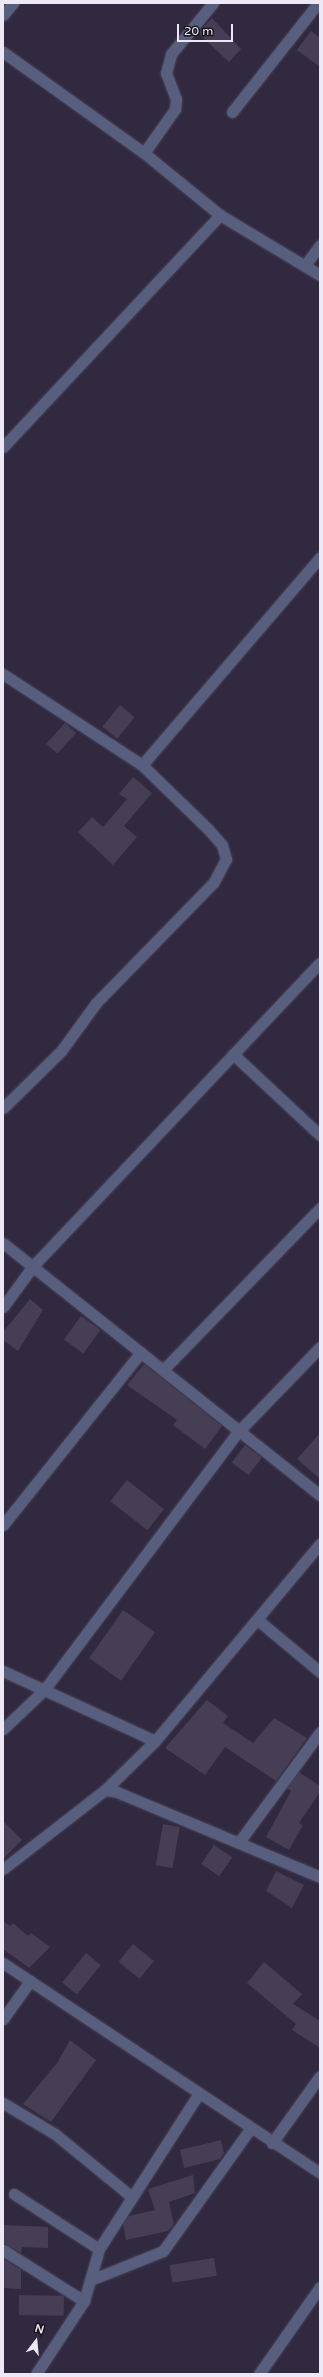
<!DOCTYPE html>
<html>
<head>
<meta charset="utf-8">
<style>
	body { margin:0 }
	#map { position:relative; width:323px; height:2377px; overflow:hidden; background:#31293f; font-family:"Varela Round",sans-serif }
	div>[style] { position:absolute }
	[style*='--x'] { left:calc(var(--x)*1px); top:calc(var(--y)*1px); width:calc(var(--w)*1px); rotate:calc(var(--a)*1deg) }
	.building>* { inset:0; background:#463e55; transform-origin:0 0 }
	.roads { filter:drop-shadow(0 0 1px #4b4459) drop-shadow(0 0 1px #4b4459) }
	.minor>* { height:11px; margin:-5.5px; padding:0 5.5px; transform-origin:5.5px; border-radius:5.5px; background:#575e7e }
	.tertiary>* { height:11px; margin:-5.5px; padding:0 5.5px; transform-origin:5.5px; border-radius:5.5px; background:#575e7e }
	span { translate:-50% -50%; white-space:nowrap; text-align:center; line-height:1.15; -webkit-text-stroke:3.5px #17141e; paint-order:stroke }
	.frame { position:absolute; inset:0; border:4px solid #ece8f6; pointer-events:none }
	.north { position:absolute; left:16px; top:2321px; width:40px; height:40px; -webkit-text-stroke:3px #17141e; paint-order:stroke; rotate:16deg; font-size:11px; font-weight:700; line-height:16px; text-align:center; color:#ece8f6 }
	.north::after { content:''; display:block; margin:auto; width:14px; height:18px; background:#ece8f6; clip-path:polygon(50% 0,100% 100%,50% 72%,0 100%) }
	.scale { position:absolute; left:177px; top:24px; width:56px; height:18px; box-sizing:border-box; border:2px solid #ece8f6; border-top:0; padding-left:5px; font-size:12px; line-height:14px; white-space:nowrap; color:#ece8f6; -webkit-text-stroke:3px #17141e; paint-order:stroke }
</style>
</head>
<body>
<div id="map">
	<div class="building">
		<i style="clip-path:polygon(212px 18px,241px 49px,229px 62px,198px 33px)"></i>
		<i style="clip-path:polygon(311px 31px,320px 38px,320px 67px,297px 50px)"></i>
		<i style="left:120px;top:705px;width:19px;height:28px;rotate:39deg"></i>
		<i style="left:65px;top:723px;width:15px;height:28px;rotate:42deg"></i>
		<i style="clip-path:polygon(133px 777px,152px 793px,124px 826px,137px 837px,113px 865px,78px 832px,92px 817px,103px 827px,127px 799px,119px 794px)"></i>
		<i style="clip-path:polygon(30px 1299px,43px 1310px,18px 1351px,3px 1340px,3px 1332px)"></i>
		<i style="left:81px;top:1316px;width:24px;height:29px;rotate:36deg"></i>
		<i style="clip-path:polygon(144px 1364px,222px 1426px,205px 1449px,173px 1425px,177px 1420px,127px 1385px)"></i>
		<i style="clip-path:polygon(320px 1433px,320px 1479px,297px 1459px)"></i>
		<i style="left:245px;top:1445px;width:21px;height:22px;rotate:37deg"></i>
		<i style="left:127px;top:1480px;width:47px;height:27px;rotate:38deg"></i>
		<i style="left:123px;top:1610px;width:39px;height:59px;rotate:35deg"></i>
		<i style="clip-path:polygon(207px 1700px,228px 1716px,223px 1723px,253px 1743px,274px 1718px,307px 1738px,276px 1781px,225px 1747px,205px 1775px,165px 1748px)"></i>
		<i style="clip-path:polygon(299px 1772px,320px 1786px,320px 1792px,299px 1823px,303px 1825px,289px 1850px,266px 1837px,291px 1791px,287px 1788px)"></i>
		<i style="clip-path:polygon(3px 1821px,22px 1840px,3px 1859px)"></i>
		<i style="left:163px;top:1824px;width:17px;height:42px;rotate:10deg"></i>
		<i style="left:214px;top:1845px;width:22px;height:23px;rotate:34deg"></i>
		<i style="clip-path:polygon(276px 1871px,304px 1885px,292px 1908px,266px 1891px)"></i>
		<i style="clip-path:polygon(3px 1921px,10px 1926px,13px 1923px,28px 1936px,31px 1933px,50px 1947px,29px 1968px,3px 1949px)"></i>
		<i style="left:133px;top:1944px;width:27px;height:23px;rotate:39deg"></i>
		<i style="left:86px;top:1953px;width:19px;height:38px;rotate:39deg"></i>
		<i style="clip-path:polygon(264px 1962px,302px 1994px,293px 2004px,320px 2021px,320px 2048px,292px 2030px,296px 2024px,247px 1983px)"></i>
		<i style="clip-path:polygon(70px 2040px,96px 2060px,51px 2122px,23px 2104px,57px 2063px)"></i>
		<i style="clip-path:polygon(221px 2140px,224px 2153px,220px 2159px,184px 2168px,180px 2150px)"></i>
		<i style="clip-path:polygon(193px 2175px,195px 2193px,169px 2202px,174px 2224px,168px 2231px,126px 2240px,123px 2225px,129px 2216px,155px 2210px,148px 2189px)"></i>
		<i style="clip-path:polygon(3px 2225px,48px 2227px,48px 2248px,22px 2247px,21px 2253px,3px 2243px)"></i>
		<i style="clip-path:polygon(3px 2258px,21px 2270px,21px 2289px,3px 2288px)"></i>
		<i style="left:214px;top:2258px;width:18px;height:45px;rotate:81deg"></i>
		<i style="left:19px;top:2295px;width:45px;height:20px;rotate:1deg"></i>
	</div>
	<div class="roads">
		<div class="minor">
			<i style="--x:3;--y:15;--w:16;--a:-50"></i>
			<i style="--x:3;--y:52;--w:173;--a:35.6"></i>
			<i style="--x:144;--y:153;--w:54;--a:-54.8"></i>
			<i style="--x:175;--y:109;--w:10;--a:-84"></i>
			<i style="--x:176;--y:99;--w:28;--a:-111"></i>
			<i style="--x:166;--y:73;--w:20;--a:-75"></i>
			<i style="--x:171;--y:54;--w:66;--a:-50.5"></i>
			<i style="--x:232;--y:112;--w:139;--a:-51.7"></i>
			<i style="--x:220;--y:215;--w:117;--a:31"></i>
			<i style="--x:305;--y:265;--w:25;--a:-53"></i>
			<i style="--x:3;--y:447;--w:318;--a:-46.9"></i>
			<i style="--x:220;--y:215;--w:98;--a:-140.8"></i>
			<i style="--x:3;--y:674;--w:166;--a:33.2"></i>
			<i style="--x:142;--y:765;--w:93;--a:44.1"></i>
			<i style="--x:209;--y:830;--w:20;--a:49"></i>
			<i style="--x:222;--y:845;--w:15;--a:74"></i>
			<i style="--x:226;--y:859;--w:27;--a:118"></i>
			<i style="--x:213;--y:883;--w:168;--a:134.3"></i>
			<i style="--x:96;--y:1003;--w:59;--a:126.1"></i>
			<i style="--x:61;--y:1051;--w:81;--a:135.5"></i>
			<i style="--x:142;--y:765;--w:274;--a:-49.4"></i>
			<i style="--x:233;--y:1054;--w:119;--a:43"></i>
			<i style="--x:3;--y:1243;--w:405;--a:38.5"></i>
			<i style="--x:3;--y:1307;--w:51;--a:-53.8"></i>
			<i style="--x:33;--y:1266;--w:417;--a:-46.6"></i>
			<i style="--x:163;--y:1370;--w:226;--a:-45.9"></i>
			<i style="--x:3;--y:1525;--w:221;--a:-51.4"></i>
			<i style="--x:259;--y:1621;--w:80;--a:39.9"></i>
			<i style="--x:3;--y:1671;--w:167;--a:24.7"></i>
			<i style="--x:3;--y:1729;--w:57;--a:-43.6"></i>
			<i style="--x:44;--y:1690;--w:323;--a:-53.1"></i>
			<i style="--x:238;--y:1432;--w:118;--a:-46"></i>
			<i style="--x:105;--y:1790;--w:70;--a:-44.4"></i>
			<i style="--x:155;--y:1741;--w:257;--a:-50.1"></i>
			<i style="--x:239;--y:1842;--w:137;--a:-53.6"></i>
			<i style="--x:3;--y:2019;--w:47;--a:-54.6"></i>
			<i style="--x:3;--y:2103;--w:61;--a:30.8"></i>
			<i style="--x:55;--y:2134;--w:99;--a:39.3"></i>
			<i style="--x:272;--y:2143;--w:82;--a:-54.4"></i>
			<i style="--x:14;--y:2194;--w:101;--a:32.9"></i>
			<i style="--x:99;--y:2249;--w:183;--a:-57.3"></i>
			<i style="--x:3;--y:2250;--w:96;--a:32.2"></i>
			<i style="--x:93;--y:2279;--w:75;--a:-21.8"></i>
			<i style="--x:163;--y:2251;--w:150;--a:-54.5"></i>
			<i style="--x:36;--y:2374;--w:87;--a:-56.7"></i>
			<i style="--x:84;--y:2301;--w:54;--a:-73.9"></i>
			<i style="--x:259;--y:2374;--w:106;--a:-55"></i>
		</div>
		<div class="tertiary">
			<i style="--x:3;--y:1869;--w:129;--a:-37.8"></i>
			<i style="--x:105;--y:1790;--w:12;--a:9"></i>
			<i style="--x:117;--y:1792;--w:220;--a:22.7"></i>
			<i style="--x:3;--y:1963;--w:380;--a:33.5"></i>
		</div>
	</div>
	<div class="frame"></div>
	<div class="north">N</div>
	<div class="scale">20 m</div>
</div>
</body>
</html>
